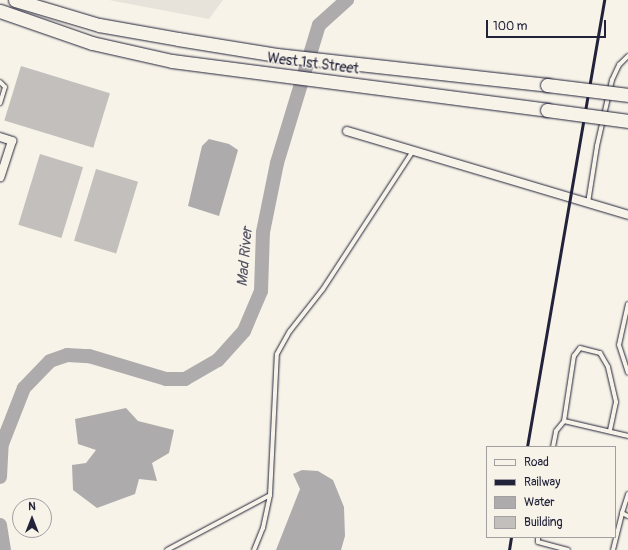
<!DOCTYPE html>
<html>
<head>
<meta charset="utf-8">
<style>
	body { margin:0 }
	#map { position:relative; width:628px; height:550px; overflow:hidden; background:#f7f3e8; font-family:Pangolin,sans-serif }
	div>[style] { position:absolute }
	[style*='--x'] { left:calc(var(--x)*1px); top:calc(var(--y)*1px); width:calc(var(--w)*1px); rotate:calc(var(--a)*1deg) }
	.built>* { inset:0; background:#e7e3db }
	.water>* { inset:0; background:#aeabad }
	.river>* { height:14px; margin:-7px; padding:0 7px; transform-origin:7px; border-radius:7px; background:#aeabad }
	.building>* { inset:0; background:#c2bfbd; transform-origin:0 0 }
	.roads { filter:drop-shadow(0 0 1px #22223b) drop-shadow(0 0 1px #22223b) }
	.service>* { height:4px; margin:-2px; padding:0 2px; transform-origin:2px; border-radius:2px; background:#f7f3e8 }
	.minor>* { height:8px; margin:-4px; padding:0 4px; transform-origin:4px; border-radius:4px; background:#f7f3e8 }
	.primary>* { height:13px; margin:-6.5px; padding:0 6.5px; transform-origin:6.5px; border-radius:6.5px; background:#f7f3e8 }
	.rail>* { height:2.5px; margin:-1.25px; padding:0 1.25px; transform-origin:1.25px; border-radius:1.25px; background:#22223b }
	.bridges { filter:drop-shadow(0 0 1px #22223b) drop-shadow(0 0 1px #22223b) }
	.primary-bridge>* { height:13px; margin:-6.5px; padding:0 6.5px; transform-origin:6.5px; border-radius:6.5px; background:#f7f3e8 }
	span { translate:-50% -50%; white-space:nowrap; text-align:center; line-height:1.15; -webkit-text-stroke:3px #f7f3e8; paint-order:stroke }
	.street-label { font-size:14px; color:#22223b }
	.water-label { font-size:15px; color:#535263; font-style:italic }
	.legend { position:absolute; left:486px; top:446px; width:130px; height:92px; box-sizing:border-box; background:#f7f3e8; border:1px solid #a29fa3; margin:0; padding:5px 7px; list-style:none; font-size:12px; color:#22223b }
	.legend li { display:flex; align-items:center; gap:8px; height:20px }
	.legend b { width:20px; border:1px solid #a29fa3 }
	.north { position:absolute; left:12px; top:498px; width:40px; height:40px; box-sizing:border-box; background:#f7f3e8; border:1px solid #a29fa3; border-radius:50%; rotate:0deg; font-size:11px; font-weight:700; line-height:16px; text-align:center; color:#22223b }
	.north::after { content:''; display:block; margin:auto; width:14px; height:18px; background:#22223b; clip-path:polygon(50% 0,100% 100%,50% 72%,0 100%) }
	.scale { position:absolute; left:486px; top:20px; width:120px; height:18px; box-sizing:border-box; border:2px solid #22223b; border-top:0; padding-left:5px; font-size:12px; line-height:14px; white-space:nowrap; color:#22223b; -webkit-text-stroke:3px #f7f3e8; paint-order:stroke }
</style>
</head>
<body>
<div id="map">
	<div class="built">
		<i style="clip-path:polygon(109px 0,223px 0,209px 19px)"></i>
	</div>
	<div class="water">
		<i style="clip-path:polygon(209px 139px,229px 144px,238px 150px,219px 216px,188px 206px,202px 146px)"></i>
		<i style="clip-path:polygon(126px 408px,138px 421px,174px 430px,169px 453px,152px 463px,157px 481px,139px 479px,135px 494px,97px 508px,73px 490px,72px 465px,86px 463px,96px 450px,78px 444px,75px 419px)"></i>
		<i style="clip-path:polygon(302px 470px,318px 471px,333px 480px,344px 507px,345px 536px,341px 550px,276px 550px,300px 489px,293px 474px)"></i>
	</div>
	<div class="river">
		<i style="--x:0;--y:477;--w:33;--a:-87"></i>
		<i style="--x:2;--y:444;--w:60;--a:-68.6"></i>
		<i style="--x:24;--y:388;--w:37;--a:-46"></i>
		<i style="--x:50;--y:361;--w:18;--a:-19"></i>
		<i style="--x:67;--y:355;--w:22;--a:3"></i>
		<i style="--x:89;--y:356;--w:80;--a:16.6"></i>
		<i style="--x:166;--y:379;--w:19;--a:0"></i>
		<i style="--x:185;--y:379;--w:38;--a:-30"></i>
		<i style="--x:218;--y:360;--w:39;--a:-48"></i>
		<i style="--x:244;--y:331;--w:43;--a:-67"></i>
		<i style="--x:261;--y:291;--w:59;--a:-88.1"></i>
		<i style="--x:263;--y:232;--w:70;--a:-78.5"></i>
		<i style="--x:277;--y:163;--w:144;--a:-73.1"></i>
		<i style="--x:319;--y:25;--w:38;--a:-42"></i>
		<i style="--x:0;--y:525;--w:25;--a:81"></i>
	</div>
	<div class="building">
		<i style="left:21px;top:66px;width:93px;height:57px;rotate:17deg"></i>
		<i style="left:40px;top:154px;width:45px;height:74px;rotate:17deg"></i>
		<i style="left:96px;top:169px;width:44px;height:75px;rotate:17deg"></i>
	</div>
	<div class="roads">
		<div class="service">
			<i style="--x:0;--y:82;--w:7;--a:45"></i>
			<i style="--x:5;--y:87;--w:17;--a:107"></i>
			<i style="--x:588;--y:203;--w:58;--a:-81"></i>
			<i style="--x:597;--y:146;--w:68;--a:-77.2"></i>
			<i style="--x:612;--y:80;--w:17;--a:-65"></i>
			<i style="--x:619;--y:65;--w:13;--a:-45"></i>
			<i style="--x:628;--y:304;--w:42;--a:102.4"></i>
			<i style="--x:619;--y:345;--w:29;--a:72"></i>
			<i style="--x:564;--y:421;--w:66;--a:13.2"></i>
			<i style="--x:553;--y:447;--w:16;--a:-79"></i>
			<i style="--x:556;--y:431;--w:13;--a:-51"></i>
			<i style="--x:564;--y:421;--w:66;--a:-81.3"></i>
			<i style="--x:574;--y:356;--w:10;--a:-53"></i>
			<i style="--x:580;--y:348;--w:21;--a:14"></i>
			<i style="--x:600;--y:353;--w:16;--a:60"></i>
			<i style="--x:608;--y:367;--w:36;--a:77"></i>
			<i style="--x:616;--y:402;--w:30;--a:102"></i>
			<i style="--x:622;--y:513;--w:20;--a:-72"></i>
			<i style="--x:538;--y:537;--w:5;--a:90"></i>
			<i style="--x:538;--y:542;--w:31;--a:15"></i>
			<i style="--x:167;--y:550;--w:117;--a:-28.1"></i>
			<i style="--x:254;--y:550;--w:24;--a:-68"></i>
			<i style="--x:263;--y:528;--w:34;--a:-78"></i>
			<i style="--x:270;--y:495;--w:141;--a:-87.2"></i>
			<i style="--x:277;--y:354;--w:26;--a:-61"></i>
			<i style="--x:290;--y:331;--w:53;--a:-51.8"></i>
			<i style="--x:323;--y:289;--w:165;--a:-56.9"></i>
			<i style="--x:613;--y:550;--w:38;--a:-76"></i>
			<i style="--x:622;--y:513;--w:7;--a:27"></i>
		</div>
		<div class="minor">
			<i style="--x:347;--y:131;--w:293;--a:16.6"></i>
			<i style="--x:0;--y:137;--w:13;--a:18"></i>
			<i style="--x:12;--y:141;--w:38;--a:108"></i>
		</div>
		<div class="primary">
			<i style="--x:15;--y:0;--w:88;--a:16.6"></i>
			<i style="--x:99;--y:25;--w:80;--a:10"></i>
			<i style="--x:178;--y:39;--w:100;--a:9.2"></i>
			<i style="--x:277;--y:55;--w:272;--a:6.3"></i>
			<i style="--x:0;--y:11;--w:97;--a:19.2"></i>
			<i style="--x:92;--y:43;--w:82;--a:12.7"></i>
			<i style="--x:172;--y:61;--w:378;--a:7.4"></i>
		</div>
	</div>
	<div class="rail">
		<i style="--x:527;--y:447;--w:454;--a:-80.2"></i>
		<i style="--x:509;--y:550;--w:13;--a:-81"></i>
	</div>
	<div class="bridges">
		<div class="primary-bridge">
			<i style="--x:547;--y:85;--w:82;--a:7"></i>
			<i style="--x:547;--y:110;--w:82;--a:7.7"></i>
		</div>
	</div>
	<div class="street-label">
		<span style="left:313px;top:64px;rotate:7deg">West 1st Street</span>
	</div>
	<div class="water-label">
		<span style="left:245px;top:257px;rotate:-85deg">Mad River</span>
	</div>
	<ul class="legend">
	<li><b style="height:5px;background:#f7f3e8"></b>Road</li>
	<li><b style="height:5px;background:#22223b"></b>Railway</li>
	<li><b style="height:11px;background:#aeabad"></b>Water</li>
	<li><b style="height:11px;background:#c2bfbd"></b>Building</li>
	</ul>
	<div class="north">N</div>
	<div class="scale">100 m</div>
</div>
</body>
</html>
